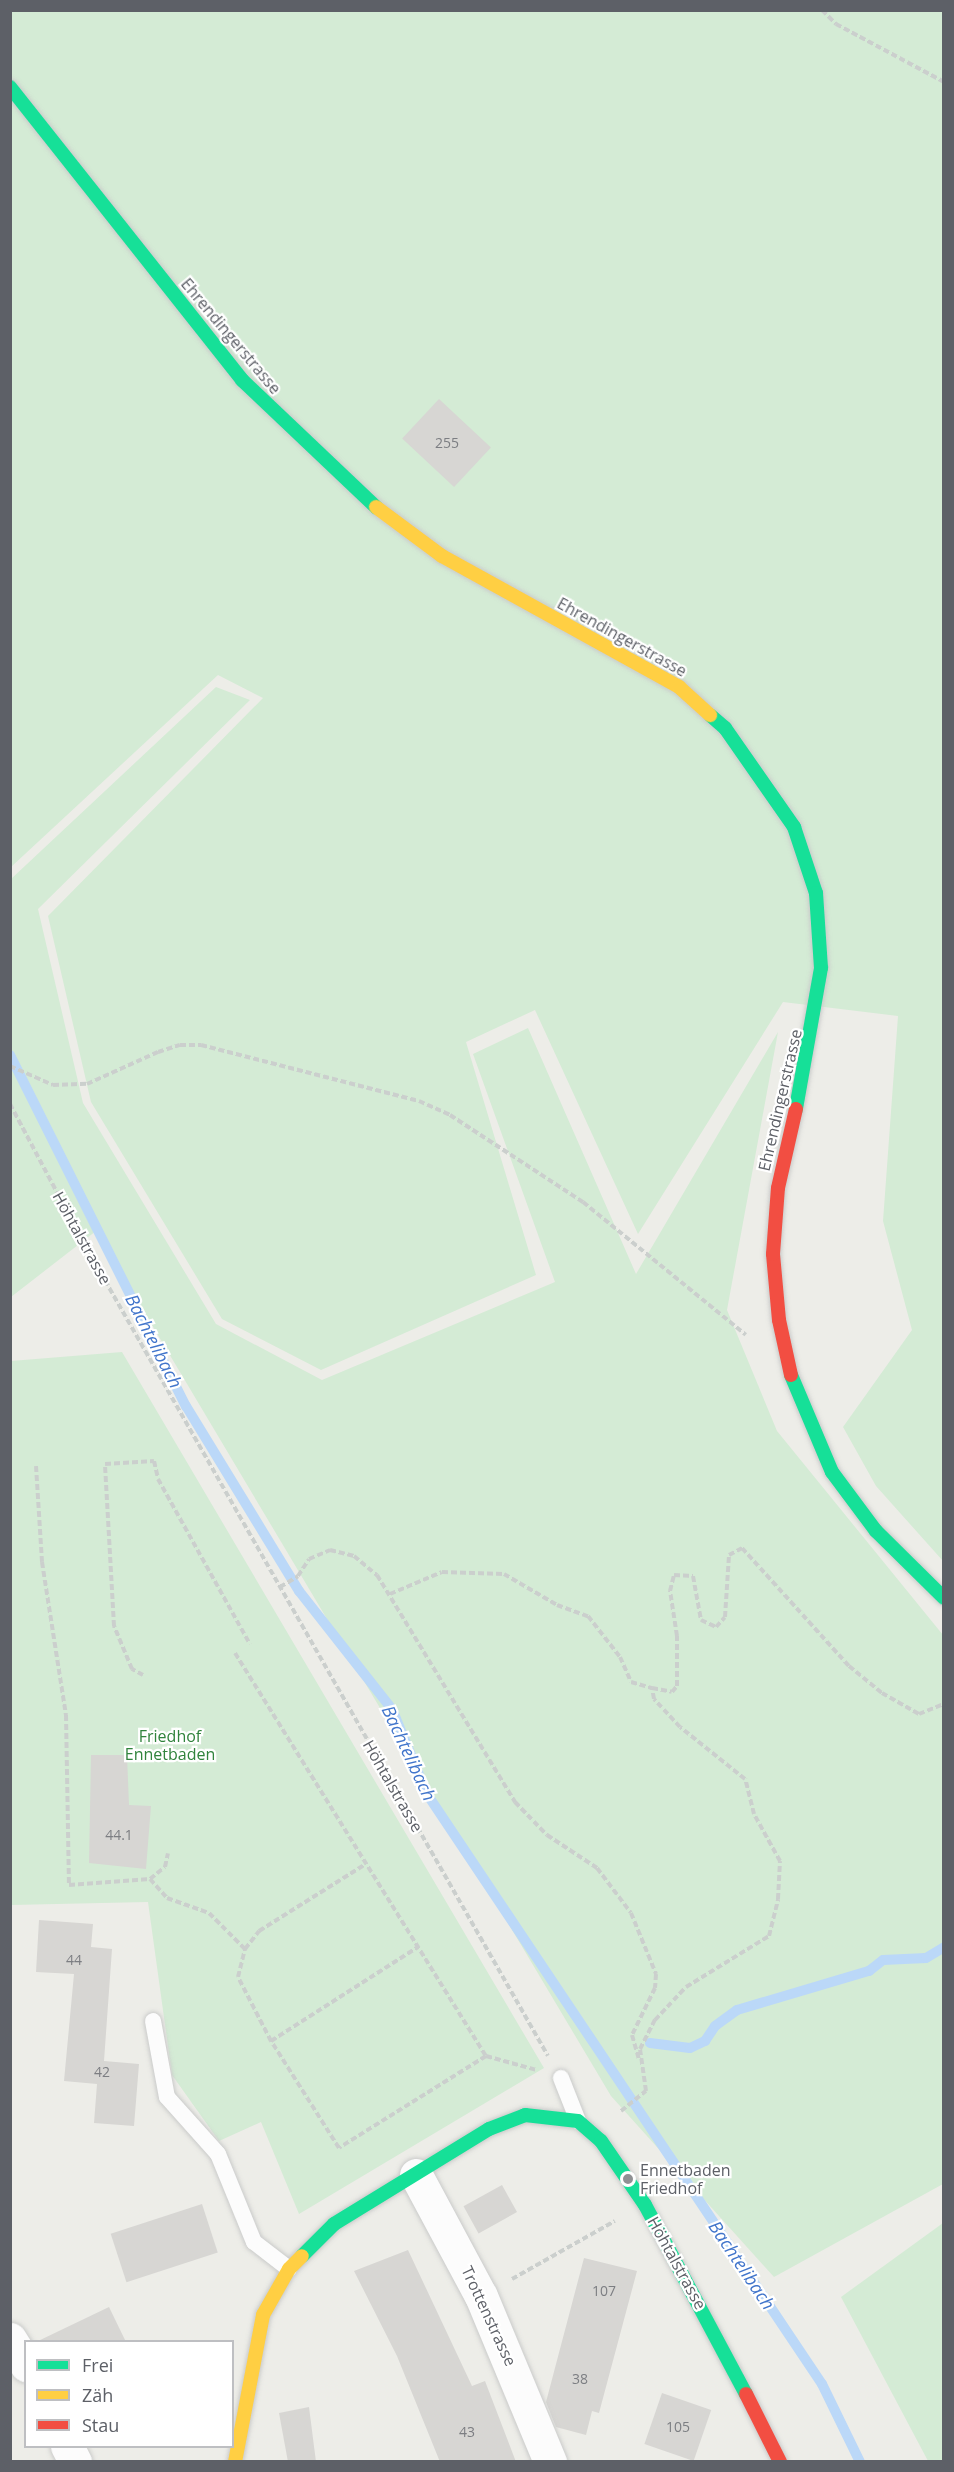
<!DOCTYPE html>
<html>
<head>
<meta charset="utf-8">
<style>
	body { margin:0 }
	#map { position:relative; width:954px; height:2472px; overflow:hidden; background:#edede8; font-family:"Open Sans",sans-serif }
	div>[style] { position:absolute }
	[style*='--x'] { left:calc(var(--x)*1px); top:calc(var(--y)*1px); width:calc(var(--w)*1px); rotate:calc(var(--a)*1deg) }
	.green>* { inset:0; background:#d4ebd5 }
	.stream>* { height:10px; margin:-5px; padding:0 5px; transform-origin:5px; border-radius:5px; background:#bbd8f8 }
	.building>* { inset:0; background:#d7d6d3; transform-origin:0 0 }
	.path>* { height:4px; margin-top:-2px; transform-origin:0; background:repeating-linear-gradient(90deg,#cbcfcd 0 6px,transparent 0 9px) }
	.roads { filter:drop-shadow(0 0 2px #cacbca) drop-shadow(0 0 2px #cacbca) }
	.lane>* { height:16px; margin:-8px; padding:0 8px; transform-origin:8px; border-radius:8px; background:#fcfcfc }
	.street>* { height:33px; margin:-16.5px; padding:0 16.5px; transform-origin:16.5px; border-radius:16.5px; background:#fcfcfc }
	.fast>* { height:14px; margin:-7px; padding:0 7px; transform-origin:7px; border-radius:7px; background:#16e098 }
	.slow>* { height:14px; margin:-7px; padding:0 7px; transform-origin:7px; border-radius:7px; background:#ffcf43 }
	.jam>* { height:14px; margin:-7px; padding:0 7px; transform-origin:7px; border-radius:7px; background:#f24e42 }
	.dots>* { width:16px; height:16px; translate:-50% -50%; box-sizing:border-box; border:3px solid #fff; border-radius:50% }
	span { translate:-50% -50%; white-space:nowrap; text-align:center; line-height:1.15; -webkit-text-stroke:4.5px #fff; paint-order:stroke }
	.number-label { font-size:14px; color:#7c7e82 }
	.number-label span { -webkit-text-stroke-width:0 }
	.street-label { font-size:16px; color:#5d6067 }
	.park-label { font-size:16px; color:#30833c }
	.poi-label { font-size:16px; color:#5d6067 }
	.left { translate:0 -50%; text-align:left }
	.water-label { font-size:18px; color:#4175cb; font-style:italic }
	.frame { position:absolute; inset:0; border:12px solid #5d6067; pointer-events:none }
	.legend { position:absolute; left:24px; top:2340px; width:210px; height:108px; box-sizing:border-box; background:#fff; border:2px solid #bebfc2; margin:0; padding:8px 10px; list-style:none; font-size:18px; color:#5d6067 }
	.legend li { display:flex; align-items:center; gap:12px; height:30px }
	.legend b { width:30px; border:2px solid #bebfc2 }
</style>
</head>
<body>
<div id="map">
	<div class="green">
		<i style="clip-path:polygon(11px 11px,943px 11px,943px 1561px,876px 1486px,843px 1427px,912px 1330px,883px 1221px,898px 1016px,783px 1002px,638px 1234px,535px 1010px,466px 1042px,536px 1275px,321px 1370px,222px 1319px,91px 1102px,48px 916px,263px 698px,218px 675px,11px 867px)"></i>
		<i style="clip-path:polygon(216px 687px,250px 700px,38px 909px,83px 1103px,216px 1324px,322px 1380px,555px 1282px,473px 1054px,528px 1028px,636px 1274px,778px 1032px,727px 1310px,777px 1431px,943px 1635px,943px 2184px,774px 2277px,611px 2096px,96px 1231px,11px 1297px,11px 879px)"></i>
		<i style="clip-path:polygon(122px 1352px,544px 2068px,299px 2214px,261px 2122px,219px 2141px,172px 2075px,148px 1902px,11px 1905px,11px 1361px)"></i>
		<i style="clip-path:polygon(943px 2223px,943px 2461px,928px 2461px,841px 2297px)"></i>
	</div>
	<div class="stream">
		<i style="--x:10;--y:1055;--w:393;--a:63.4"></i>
		<i style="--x:186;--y:1406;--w:217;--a:58.6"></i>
		<i style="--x:299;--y:1591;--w:150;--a:51.8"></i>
		<i style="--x:392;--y:1709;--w:92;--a:67.6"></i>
		<i style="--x:427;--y:1794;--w:710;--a:56.2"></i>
		<i style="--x:822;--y:2384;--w:87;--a:64"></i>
		<i style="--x:650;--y:2043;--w:40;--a:7.1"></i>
		<i style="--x:690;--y:2048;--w:17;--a:-25"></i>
		<i style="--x:705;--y:2041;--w:18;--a:-56"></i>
		<i style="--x:715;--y:2026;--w:27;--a:-36"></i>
		<i style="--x:737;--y:2010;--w:138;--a:-16.5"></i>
		<i style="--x:869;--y:1971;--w:18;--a:-38"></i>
		<i style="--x:883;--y:1960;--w:43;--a:-2.7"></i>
		<i style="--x:926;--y:1958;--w:21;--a:-31"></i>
	</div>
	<div class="building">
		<i style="left:439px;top:399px;width:71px;height:54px;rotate:43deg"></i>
		<i style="clip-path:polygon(91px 1755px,127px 1755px,129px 1805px,151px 1806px,146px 1869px,89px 1863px)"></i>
		<i style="clip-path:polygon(39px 1920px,93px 1924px,91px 1947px,112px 1949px,104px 2061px,139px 2064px,134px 2126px,94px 2123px,97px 2084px,64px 2081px,74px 1974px,36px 1972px)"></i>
		<i style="left:502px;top:2185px;width:31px;height:44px;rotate:61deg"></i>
		<i style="left:202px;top:2204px;width:51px;height:96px;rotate:72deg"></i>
		<i style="clip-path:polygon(408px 2250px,472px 2386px,485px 2381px,516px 2462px,440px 2462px,397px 2356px,354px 2271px)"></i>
		<i style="clip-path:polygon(584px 2258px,637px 2271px,599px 2413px,592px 2411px,586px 2435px,556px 2427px,546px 2402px)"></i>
		<i style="clip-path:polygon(109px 2307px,126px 2342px,36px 2342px)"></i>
		<i style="left:662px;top:2393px;width:52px;height:54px;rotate:19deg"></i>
		<i style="clip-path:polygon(309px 2407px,316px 2462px,288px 2462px,279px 2413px)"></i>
	</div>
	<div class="path">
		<i style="--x:822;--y:10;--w:20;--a:45"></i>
		<i style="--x:836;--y:24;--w:123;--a:28.2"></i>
		<i style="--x:10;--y:1066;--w:47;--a:23.8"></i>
		<i style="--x:53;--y:1085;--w:34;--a:-2"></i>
		<i style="--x:87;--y:1084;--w:78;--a:-24.3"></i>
		<i style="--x:158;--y:1052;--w:23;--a:-18"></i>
		<i style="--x:180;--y:1045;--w:21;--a:0"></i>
		<i style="--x:201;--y:1045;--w:225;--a:14.4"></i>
		<i style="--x:419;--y:1101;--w:34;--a:24"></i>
		<i style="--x:450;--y:1115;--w:159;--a:33.2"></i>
		<i style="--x:583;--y:1202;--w:210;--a:39.2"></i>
		<i style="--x:10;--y:1104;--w:164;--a:62"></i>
		<i style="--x:87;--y:1249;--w:929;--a:60.26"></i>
		<i style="--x:36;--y:1466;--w:96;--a:86.4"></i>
		<i style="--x:42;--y:1562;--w:155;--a:81.1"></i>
		<i style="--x:66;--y:1715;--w:170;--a:89"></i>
		<i style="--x:69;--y:1885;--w:81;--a:-4.2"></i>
		<i style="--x:150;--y:1879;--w:19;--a:-39"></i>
		<i style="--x:165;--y:1867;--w:14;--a:-78"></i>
		<i style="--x:280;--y:1587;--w:21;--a:-31"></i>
		<i style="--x:298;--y:1576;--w:20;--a:-57"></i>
		<i style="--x:309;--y:1559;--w:23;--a:-23"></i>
		<i style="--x:330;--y:1550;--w:25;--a:14"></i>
		<i style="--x:354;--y:1556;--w:30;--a:40"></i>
		<i style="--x:377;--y:1575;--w:266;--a:58.7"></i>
		<i style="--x:515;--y:1802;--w:46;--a:45.9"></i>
		<i style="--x:547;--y:1835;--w:60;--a:33.4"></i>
		<i style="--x:597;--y:1868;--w:56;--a:52.9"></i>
		<i style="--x:631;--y:1913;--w:66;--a:67.7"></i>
		<i style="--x:656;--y:1974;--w:14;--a:94"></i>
		<i style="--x:655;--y:1988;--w:52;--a:116.1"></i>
		<i style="--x:632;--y:2035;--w:26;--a:74"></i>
		<i style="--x:390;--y:1594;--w:56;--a:-22.9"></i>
		<i style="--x:442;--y:1572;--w:62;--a:1.8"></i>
		<i style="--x:504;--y:1574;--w:61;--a:30.3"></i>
		<i style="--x:557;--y:1605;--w:33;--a:20"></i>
		<i style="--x:588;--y:1616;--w:52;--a:52"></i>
		<i style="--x:620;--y:1657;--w:27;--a:66"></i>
		<i style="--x:631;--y:1682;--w:22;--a:16"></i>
		<i style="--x:235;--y:1653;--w:475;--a:58.1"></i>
		<i style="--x:486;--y:2056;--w:173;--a:148"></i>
		<i style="--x:339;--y:2148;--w:127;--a:-122.4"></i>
		<i style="--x:271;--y:2041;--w:72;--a:-117.3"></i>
		<i style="--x:238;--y:1977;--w:29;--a:-76"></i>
		<i style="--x:245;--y:1949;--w:23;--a:-52"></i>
		<i style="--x:259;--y:1931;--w:126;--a:-32.1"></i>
		<i style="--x:143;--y:1675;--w:13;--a:-151"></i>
		<i style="--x:132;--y:1669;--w:47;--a:-112.7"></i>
		<i style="--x:114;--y:1626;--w:162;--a:-93.2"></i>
		<i style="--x:105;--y:1464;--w:49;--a:-3.5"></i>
		<i style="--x:154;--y:1461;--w:18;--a:77"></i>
		<i style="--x:158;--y:1479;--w:189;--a:60.9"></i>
		<i style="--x:150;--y:1879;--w:25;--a:48"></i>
		<i style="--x:167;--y:1898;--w:45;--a:19.7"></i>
		<i style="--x:209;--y:1913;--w:51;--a:45"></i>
		<i style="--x:271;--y:2041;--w:174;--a:-32.6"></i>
		<i style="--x:486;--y:2056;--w:53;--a:15.4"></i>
		<i style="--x:621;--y:2111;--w:32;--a:-39"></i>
		<i style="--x:646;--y:2091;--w:42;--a:-98.1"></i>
		<i style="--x:640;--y:2049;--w:33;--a:-63"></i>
		<i style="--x:655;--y:2020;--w:45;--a:-46.8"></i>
		<i style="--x:686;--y:1987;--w:97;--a:-31.6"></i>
		<i style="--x:769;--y:1936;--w:38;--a:-76"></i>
		<i style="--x:778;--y:1899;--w:38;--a:-87"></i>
		<i style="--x:780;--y:1861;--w:54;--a:-119"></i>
		<i style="--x:754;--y:1814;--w:36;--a:-104"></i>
		<i style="--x:745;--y:1779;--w:83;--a:-141.3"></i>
		<i style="--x:680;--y:1727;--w:38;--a:-133"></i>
		<i style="--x:654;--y:1699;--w:11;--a:-100"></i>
		<i style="--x:652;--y:1688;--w:20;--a:11"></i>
		<i style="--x:672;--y:1692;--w:8;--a:-50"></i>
		<i style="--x:677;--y:1686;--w:50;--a:-90"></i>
		<i style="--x:677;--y:1636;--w:46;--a:-98.8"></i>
		<i style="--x:670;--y:1591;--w:16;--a:-76"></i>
		<i style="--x:674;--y:1575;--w:19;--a:3"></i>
		<i style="--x:693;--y:1576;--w:45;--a:79.7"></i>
		<i style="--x:701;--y:1620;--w:17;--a:25"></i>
		<i style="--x:716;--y:1627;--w:13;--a:-48"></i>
		<i style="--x:725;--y:1617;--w:62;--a:-86.3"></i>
		<i style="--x:729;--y:1555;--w:15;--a:-28"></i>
		<i style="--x:742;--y:1548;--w:159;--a:47.8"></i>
		<i style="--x:849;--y:1666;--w:43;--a:39.3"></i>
		<i style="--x:882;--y:1693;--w:43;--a:29.6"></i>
		<i style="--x:919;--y:1714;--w:27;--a:-22"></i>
		<i style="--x:512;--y:2279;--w:118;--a:-29.4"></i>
	</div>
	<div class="roads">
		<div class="lane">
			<i style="--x:153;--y:2021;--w:77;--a:79.6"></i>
			<i style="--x:167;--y:2097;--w:76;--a:48.2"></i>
			<i style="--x:218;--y:2154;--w:95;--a:67.8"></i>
			<i style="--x:254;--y:2242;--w:44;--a:37.6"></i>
			<i style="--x:561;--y:2078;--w:46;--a:68.4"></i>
		</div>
		<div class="street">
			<i style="--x:416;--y:2175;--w:137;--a:61.8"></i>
			<i style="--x:481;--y:2296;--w:180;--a:67.4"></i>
			<i style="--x:10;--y:2339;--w:31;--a:58"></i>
			<i style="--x:67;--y:2446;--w:18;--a:63"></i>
		</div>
		<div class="fast">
			<i style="--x:10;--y:87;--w:374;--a:51.6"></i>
			<i style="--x:242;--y:380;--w:185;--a:43.5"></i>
			<i style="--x:710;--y:715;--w:20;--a:41"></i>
			<i style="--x:725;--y:728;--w:121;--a:55.1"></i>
			<i style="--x:794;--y:827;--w:70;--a:71.6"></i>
			<i style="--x:816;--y:893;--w:75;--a:86.2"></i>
			<i style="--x:821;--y:968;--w:143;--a:100.1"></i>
			<i style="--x:791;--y:1375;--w:105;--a:67.1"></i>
			<i style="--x:832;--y:1472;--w:74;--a:53.3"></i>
			<i style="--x:876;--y:1531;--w:95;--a:44.6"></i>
			<i style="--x:302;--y:2256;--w:45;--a:-45"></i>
			<i style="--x:334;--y:2224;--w:182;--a:-31.5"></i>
			<i style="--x:489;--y:2129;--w:39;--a:-21"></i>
			<i style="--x:525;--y:2115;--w:53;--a:6.5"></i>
			<i style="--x:578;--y:2121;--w:30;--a:41"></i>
			<i style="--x:601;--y:2141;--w:78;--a:55.5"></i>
			<i style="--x:645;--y:2205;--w:214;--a:61.9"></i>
		</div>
		<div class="slow">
			<i style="--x:376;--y:507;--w:82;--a:36.6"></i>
			<i style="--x:442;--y:556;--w:271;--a:28.9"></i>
			<i style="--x:679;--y:687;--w:42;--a:42.1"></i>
			<i style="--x:235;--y:2462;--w:150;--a:-79.2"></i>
			<i style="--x:263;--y:2315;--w:53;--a:-60.5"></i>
			<i style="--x:289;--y:2269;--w:18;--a:-45"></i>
		</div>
		<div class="jam">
			<i style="--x:791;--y:1375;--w:56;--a:-102.3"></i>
			<i style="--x:779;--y:1320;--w:66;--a:-95.2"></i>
			<i style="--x:773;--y:1254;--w:66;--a:-85.7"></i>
			<i style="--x:778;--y:1188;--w:81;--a:-77.2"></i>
			<i style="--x:746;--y:2394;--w:76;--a:63.4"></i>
		</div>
	</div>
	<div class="dots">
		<i style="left:628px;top:2179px;background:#8f9194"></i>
	</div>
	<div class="number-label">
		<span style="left:447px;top:443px">255</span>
		<span style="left:119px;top:1835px">44.1</span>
		<span style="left:74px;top:1960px">44</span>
		<span style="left:102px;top:2072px">42</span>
		<span style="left:604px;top:2291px">107</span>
		<span style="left:580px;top:2379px">38</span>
		<span style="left:678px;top:2427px">105</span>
		<span style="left:467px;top:2432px">43</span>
	</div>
	<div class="street-label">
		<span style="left:231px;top:336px;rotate:50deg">Ehrendingerstrasse</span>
		<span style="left:622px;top:637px;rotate:29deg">Ehrendingerstrasse</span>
		<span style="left:780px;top:1100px;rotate:-77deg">Ehrendingerstrasse</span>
		<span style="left:82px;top:1238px;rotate:61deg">Höhtalstrasse</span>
		<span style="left:393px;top:1786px;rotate:60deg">Höhtalstrasse</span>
		<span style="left:677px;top:2263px;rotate:61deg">Höhtalstrasse</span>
		<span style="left:489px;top:2316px;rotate:65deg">Trottenstrasse</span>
	</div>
	<div class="park-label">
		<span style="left:170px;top:1745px">Friedhof<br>Ennetbaden</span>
	</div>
	<div class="poi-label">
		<span class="left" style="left:640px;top:2179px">Ennetbaden<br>Friedhof</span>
	</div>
	<div class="water-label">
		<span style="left:154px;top:1341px;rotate:63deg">Bachtelibach</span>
		<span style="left:409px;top:1753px;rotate:65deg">Bachtelibach</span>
		<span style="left:742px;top:2265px;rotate:56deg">Bachtelibach</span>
	</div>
	<div class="frame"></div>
	<ul class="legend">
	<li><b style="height:8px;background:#16e098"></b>Frei</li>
	<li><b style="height:8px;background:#ffcf43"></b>Zäh</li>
	<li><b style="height:8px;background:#f24e42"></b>Stau</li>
	</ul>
</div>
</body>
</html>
